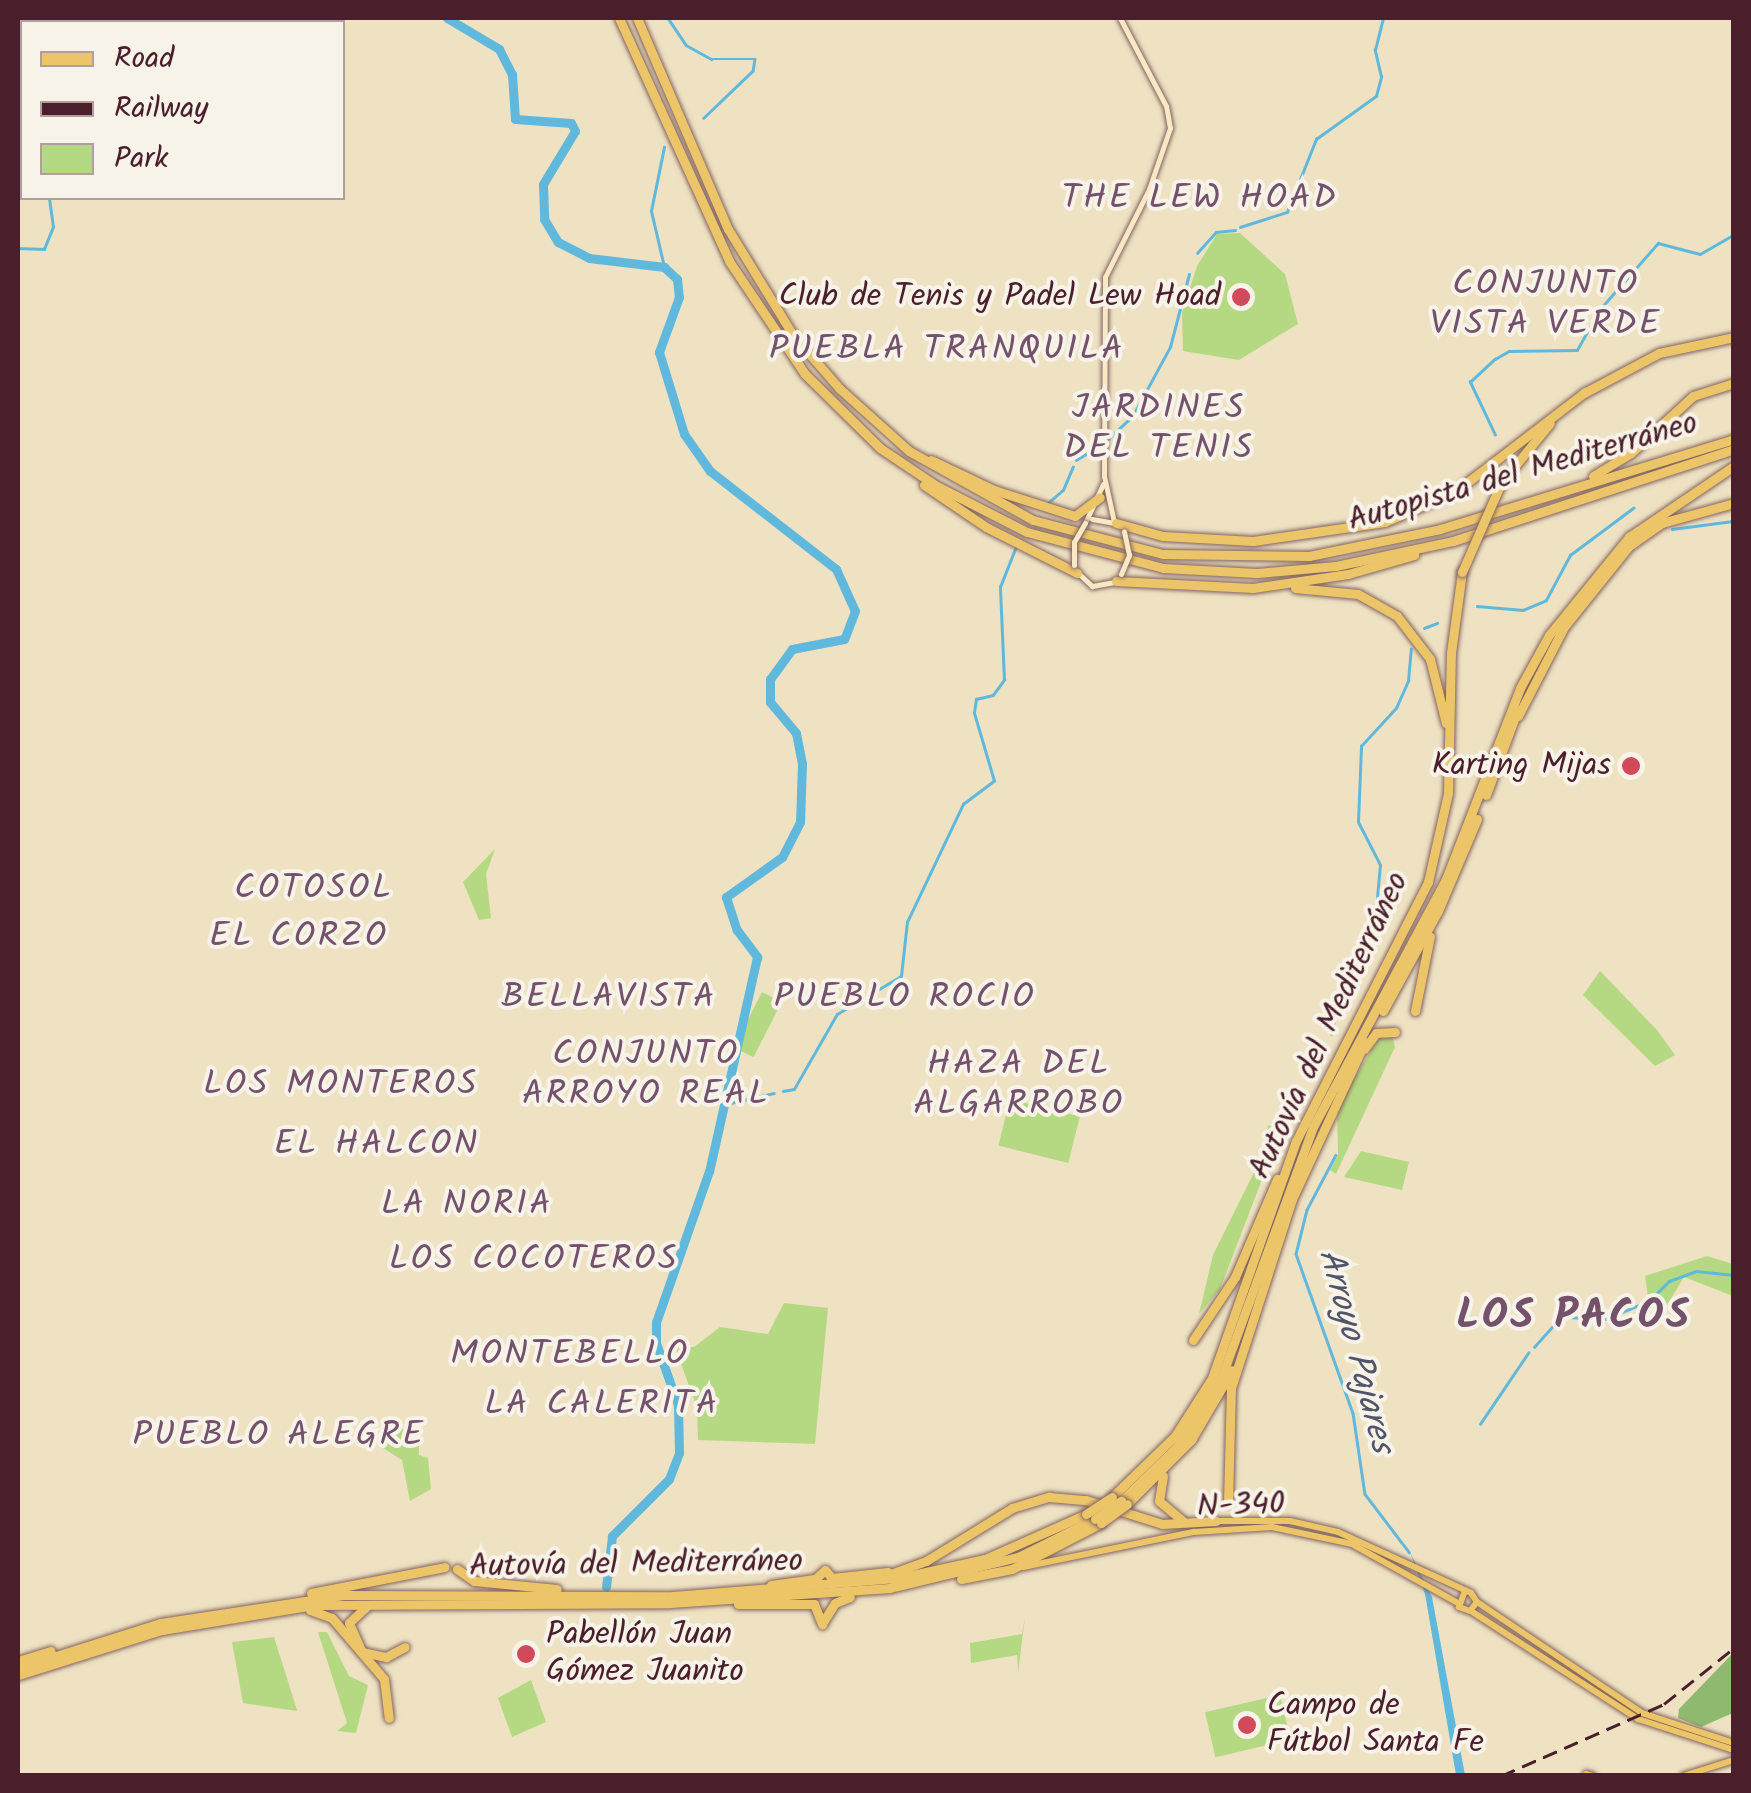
<!DOCTYPE html>
<html>
<head>
<meta charset="utf-8">
<style>
	body { margin:0 }
	#map { position:relative; width:1751px; height:1793px; overflow:hidden; background:#eee2c3; font-family:Kalam,sans-serif }
	div>[style] { position:absolute }
	[style*='--x'] { left:calc(var(--x)*1px); top:calc(var(--y)*1px); width:calc(var(--w)*1px); rotate:calc(var(--a)*1deg) }
	.green>* { inset:0; background:#b5d982; transform-origin:0 0 }
	.forest>* { inset:0; background:#90b970 }
	.water>* { inset:0; background:#60b9dd }
	.stream>* { height:2.5px; margin:-1.25px; padding:0 1.25px; transform-origin:1.25px; border-radius:1.25px; background:#60b9dd }
	.river>* { height:9px; margin:-4.5px; padding:0 4.5px; transform-origin:4.5px; border-radius:4.5px; background:#60b9dd }
	.roads { filter:drop-shadow(0 0 2px #836360) drop-shadow(0 0 2px #836360) }
	.secondary>* { height:5px; margin:-2.5px; padding:0 2.5px; transform-origin:2.5px; border-radius:2.5px; background:#f8e8c3 }
	.primary>* { height:6px; margin:-3px; padding:0 3px; transform-origin:3px; border-radius:3px; background:#edc569 }
	.motorway>* { height:9px; margin:-4.5px; padding:0 4.5px; transform-origin:4.5px; border-radius:4.5px; background:#edc569 }
	.rail>* { height:2.5px; margin-top:-1.25px; transform-origin:0; background:repeating-linear-gradient(90deg,#4a1f2b 0 15px,transparent 0 23px) }
	.bridges { filter:drop-shadow(0 0 2px #836360) drop-shadow(0 0 2px #836360) }
	.secondary-bridge>* { height:5px; margin:-2.5px; padding:0 2.5px; transform-origin:2.5px; border-radius:2.5px; background:#f8e8c3 }
	.motorway-bridge>* { height:9px; margin:-4.5px; padding:0 4.5px; transform-origin:4.5px; border-radius:4.5px; background:#edc569 }
	.dots>* { width:28px; height:28px; translate:-50% -50%; box-sizing:border-box; border:5px solid #f7f3e8; border-radius:50% }
	span { translate:-50% -50%; white-space:nowrap; text-align:center; line-height:1.15; -webkit-text-stroke:8px #f7f3e8; paint-order:stroke }
	.poi-label { font-size:32px; color:#4a1f2b }
	.right { translate:-100% -50%; text-align:right }
	.left { translate:0 -50%; text-align:left }
	.street-label { font-size:32px; color:#4a1f2b }
	.neighbourhood-label { font-size:35px; color:#74526c; letter-spacing:2.5px }
	.water-label { font-size:35px; color:#525569; font-style:italic }
	.district-label { font-size:42px; color:#74526c; font-weight:700; letter-spacing:2.5px }
	.frame { position:absolute; inset:0; border:20px solid #4a1f2b; pointer-events:none }
	.legend { position:absolute; left:20px; top:20px; width:325px; height:180px; box-sizing:border-box; background:#f7f3e8; border:2px solid #b29e9c; margin:0; padding:12px 18px; list-style:none; font-size:30px; color:#4a1f2b }
	.legend li { display:flex; align-items:center; gap:20px; height:50px }
	.legend b { width:50px; border:2px solid #b29e9c }
</style>
</head>
<body>
<div id="map">
	<div class="green">
		<i style="clip-path:polygon(1240px 233px,1285px 274px,1298px 324px,1239px 360px,1183px 351px,1182px 313px,1197px 266px,1217px 234px)"></i>
		<i style="clip-path:polygon(495px 849px,486px 874px,491px 918px,479px 920px,463px 882px)"></i>
		<i style="clip-path:polygon(1600px 971px,1657px 1030px,1675px 1055px,1655px 1066px,1583px 995px)"></i>
		<i style="left:762px;top:992px;width:22px;height:62px;rotate:27deg"></i>
		<i style="clip-path:polygon(1381px 1035px,1392px 1035px,1395px 1047px,1336px 1174px,1330px 1170px,1338px 1155px,1337px 1106px)"></i>
		<i style="left:1010px;top:1099px;width:72px;height:48px;rotate:14deg"></i>
		<i style="clip-path:polygon(1268px 1125px,1281px 1130px,1220px 1289px,1199px 1314px,1213px 1255px,1266px 1148px)"></i>
		<i style="clip-path:polygon(1361px 1151px,1409px 1162px,1402px 1190px,1344px 1177px)"></i>
		<i style="clip-path:polygon(1707px 1256px,1733px 1264px,1733px 1296px,1684px 1277px,1664px 1310px,1649px 1303px,1645px 1276px)"></i>
		<i style="clip-path:polygon(784px 1303px,828px 1308px,815px 1444px,698px 1440px,697px 1408px,675px 1347px,694px 1347px,720px 1327px,768px 1334px)"></i>
		<i style="clip-path:polygon(389px 1425px,419px 1433px,419px 1455px,428px 1458px,431px 1489px,410px 1501px,402px 1460px,383px 1448px)"></i>
		<i style="clip-path:polygon(1025px 1617px,1018px 1673px,1017px 1655px,971px 1663px,970px 1643px,1022px 1634px)"></i>
		<i style="clip-path:polygon(318px 1632px,327px 1632px,349px 1676px,368px 1685px,356px 1733px,337px 1731px,347px 1723px)"></i>
		<i style="clip-path:polygon(274px 1637px,296px 1707px,297px 1711px,243px 1703px,232px 1642px)"></i>
		<i style="clip-path:polygon(531px 1680px,546px 1722px,512px 1737px,498px 1698px)"></i>
		<i style="left:1280px;top:1695px;width:46px;height:77px;rotate:77deg"></i>
	</div>
	<div class="forest">
		<i style="clip-path:polygon(1733px 1653px,1733px 1713px,1701px 1727px,1678px 1718px,1679px 1709px)"></i>
	</div>
	<div class="water">
		<i style="clip-path:polygon(1410px 1552px,1432px 1597px,1465px 1775px,1456px 1775px,1425px 1594px)"></i>
	</div>
	<div class="stream">
		<i style="--x:34;--y:18;--w:4;--a:76"></i>
		<i style="--x:668;--y:18;--w:32;--a:56"></i>
		<i style="--x:686;--y:45;--w:29;--a:29"></i>
		<i style="--x:711;--y:59;--w:44;--a:0"></i>
		<i style="--x:755;--y:59;--w:12;--a:99"></i>
		<i style="--x:753;--y:71;--w:68;--a:136.2"></i>
		<i style="--x:1240;--y:227;--w:49;--a:-17.7"></i>
		<i style="--x:1287;--y:212;--w:79;--a:-68.3"></i>
		<i style="--x:1316;--y:139;--w:74;--a:-35.6"></i>
		<i style="--x:1376;--y:96;--w:20;--a:-75"></i>
		<i style="--x:1381;--y:77;--w:28;--a:-103"></i>
		<i style="--x:1375;--y:50;--w:33;--a:-76"></i>
		<i style="--x:18;--y:248;--w:26;--a:2"></i>
		<i style="--x:44;--y:249;--w:24;--a:-68"></i>
		<i style="--x:53;--y:227;--w:29;--a:-98"></i>
		<i style="--x:1197;--y:253;--w:28;--a:-48"></i>
		<i style="--x:1216;--y:232;--w:19;--a:-6"></i>
		<i style="--x:664;--y:267;--w:57;--a:-103.1"></i>
		<i style="--x:651;--y:211;--w:65;--a:-78.5"></i>
		<i style="--x:1495;--y:435;--w:59;--a:-115.3"></i>
		<i style="--x:1470;--y:382;--w:34;--a:-43"></i>
		<i style="--x:1495;--y:359;--w:16;--a:-30"></i>
		<i style="--x:1509;--y:351;--w:68;--a:-0.8"></i>
		<i style="--x:1577;--y:350;--w:47;--a:-60.7"></i>
		<i style="--x:1600;--y:309;--w:88;--a:-48.7"></i>
		<i style="--x:1658;--y:243;--w:43;--a:14.7"></i>
		<i style="--x:1700;--y:254;--w:39;--a:-30"></i>
		<i style="--x:1108;--y:439;--w:33;--a:-43"></i>
		<i style="--x:1132;--y:417;--w:80;--a:-61.5"></i>
		<i style="--x:1170;--y:347;--w:75;--a:-75.4"></i>
		<i style="--x:1076;--y:460;--w:29;--a:-31"></i>
		<i style="--x:1049;--y:502;--w:18;--a:-41"></i>
		<i style="--x:1063;--y:490;--w:25;--a:-67"></i>
		<i style="--x:1672;--y:529;--w:63;--a:-7.4"></i>
		<i style="--x:1477;--y:606;--w:46;--a:5"></i>
		<i style="--x:1523;--y:610;--w:25;--a:-23"></i>
		<i style="--x:1546;--y:600;--w:51;--a:-61.9"></i>
		<i style="--x:1570;--y:555;--w:79;--a:-36.7"></i>
		<i style="--x:1424;--y:628;--w:14;--a:-21"></i>
		<i style="--x:1331;--y:1034;--w:53;--a:-77"></i>
		<i style="--x:1343;--y:982;--w:42;--a:-46.9"></i>
		<i style="--x:1372;--y:951;--w:86;--a:-84.7"></i>
		<i style="--x:1380;--y:865;--w:48;--a:-117.1"></i>
		<i style="--x:1358;--y:822;--w:76;--a:-87.7"></i>
		<i style="--x:1361;--y:746;--w:52;--a:-47.4"></i>
		<i style="--x:1396;--y:708;--w:30;--a:-66"></i>
		<i style="--x:1408;--y:681;--w:32;--a:-85"></i>
		<i style="--x:783;--y:1091;--w:11;--a:-10"></i>
		<i style="--x:794;--y:1089;--w:86;--a:-60.2"></i>
		<i style="--x:837;--y:1014;--w:74;--a:-30.7"></i>
		<i style="--x:901;--y:976;--w:54;--a:-83.7"></i>
		<i style="--x:907;--y:922;--w:131;--a:-64.6"></i>
		<i style="--x:963;--y:804;--w:39;--a:-37"></i>
		<i style="--x:994;--y:781;--w:71;--a:-106.4"></i>
		<i style="--x:974;--y:713;--w:14;--a:-82"></i>
		<i style="--x:976;--y:699;--w:17;--a:-13"></i>
		<i style="--x:993;--y:695;--w:19;--a:-54"></i>
		<i style="--x:1004;--y:680;--w:93;--a:-92.5"></i>
		<i style="--x:1000;--y:587;--w:41;--a:-68.5"></i>
		<i style="--x:722;--y:1105;--w:53;--a:-13"></i>
		<i style="--x:1336;--y:1155;--w:62;--a:117.8"></i>
		<i style="--x:1307;--y:1210;--w:45;--a:104"></i>
		<i style="--x:1296;--y:1254;--w:169;--a:70.3"></i>
		<i style="--x:1353;--y:1413;--w:82;--a:81.6"></i>
		<i style="--x:1365;--y:1494;--w:73;--a:52.8"></i>
		<i style="--x:1567;--y:1317;--w:38;--a:3"></i>
		<i style="--x:1605;--y:1319;--w:48;--a:-22.2"></i>
		<i style="--x:1649;--y:1301;--w:28;--a:-45"></i>
		<i style="--x:1669;--y:1281;--w:29;--a:-20"></i>
		<i style="--x:1696;--y:1271;--w:38;--a:6"></i>
		<i style="--x:1534;--y:1347;--w:30;--a:-48"></i>
		<i style="--x:1480;--y:1424;--w:86;--a:-55.9"></i>
	</div>
	<div class="river">
		<i style="--x:447;--y:18;--w:61;--a:30.8"></i>
		<i style="--x:499;--y:49;--w:28;--a:63"></i>
		<i style="--x:512;--y:74;--w:45;--a:86.2"></i>
		<i style="--x:515;--y:119;--w:56;--a:4.1"></i>
		<i style="--x:571;--y:123;--w:9;--a:63"></i>
		<i style="--x:575;--y:131;--w:62;--a:121.1"></i>
		<i style="--x:543;--y:184;--w:35;--a:88"></i>
		<i style="--x:544;--y:219;--w:27;--a:59"></i>
		<i style="--x:558;--y:242;--w:35;--a:27"></i>
		<i style="--x:589;--y:258;--w:76;--a:6.8"></i>
		<i style="--x:664;--y:267;--w:18;--a:43"></i>
		<i style="--x:677;--y:279;--w:18;--a:84"></i>
		<i style="--x:679;--y:297;--w:59;--a:110"></i>
		<i style="--x:659;--y:352;--w:86;--a:73"></i>
		<i style="--x:684;--y:434;--w:45;--a:54.9"></i>
		<i style="--x:710;--y:471;--w:160;--a:37.9"></i>
		<i style="--x:836;--y:569;--w:46;--a:65.7"></i>
		<i style="--x:855;--y:611;--w:30;--a:111"></i>
		<i style="--x:844;--y:639;--w:53;--a:169.1"></i>
		<i style="--x:792;--y:649;--w:37;--a:126"></i>
		<i style="--x:770;--y:679;--w:23;--a:90"></i>
		<i style="--x:770;--y:702;--w:40;--a:50"></i>
		<i style="--x:796;--y:733;--w:31;--a:79"></i>
		<i style="--x:802;--y:763;--w:59;--a:91.9"></i>
		<i style="--x:800;--y:822;--w:39;--a:117"></i>
		<i style="--x:782;--y:857;--w:69;--a:144.5"></i>
		<i style="--x:726;--y:897;--w:35;--a:72"></i>
		<i style="--x:737;--y:930;--w:34;--a:53"></i>
		<i style="--x:757;--y:957;--w:219;--a:102.6"></i>
		<i style="--x:709;--y:1171;--w:160;--a:109.3"></i>
		<i style="--x:656;--y:1322;--w:21;--a:90"></i>
		<i style="--x:656;--y:1343;--w:66;--a:70.5"></i>
		<i style="--x:678;--y:1405;--w:48;--a:88.8"></i>
		<i style="--x:679;--y:1453;--w:28;--a:111"></i>
		<i style="--x:669;--y:1479;--w:81;--a:135"></i>
		<i style="--x:612;--y:1536;--w:51;--a:96.7"></i>
	</div>
	<div class="roads">
		<div class="secondary">
			<i style="--x:1092;--y:519;--w:23;--a:10"></i>
			<i style="--x:1114;--y:522;--w:47;--a:-102.3"></i>
			<i style="--x:1104;--y:476;--w:199;--a:-89.7"></i>
			<i style="--x:1105;--y:277;--w:98;--a:-63.4"></i>
			<i style="--x:1149;--y:189;--w:65;--a:-71"></i>
			<i style="--x:1170;--y:128;--w:22;--a:-100"></i>
			<i style="--x:1166;--y:106;--w:99;--a:-117.6"></i>
			<i style="--x:1085;--y:523;--w:43;--a:-65.2"></i>
			<i style="--x:1077;--y:572;--w:21;--a:43"></i>
			<i style="--x:1092;--y:586;--w:23;--a:-10"></i>
		</div>
		<div class="primary">
			<i style="--x:1216;--y:1521;--w:74;--a:0"></i>
			<i style="--x:1290;--y:1521;--w:49;--a:12.9"></i>
			<i style="--x:1338;--y:1532;--w:146;--a:24.6"></i>
			<i style="--x:1471;--y:1593;--w:11;--a:56"></i>
			<i style="--x:1477;--y:1602;--w:11;--a:128"></i>
			<i style="--x:1470;--y:1611;--w:12;--a:-160"></i>
			<i style="--x:1459;--y:1607;--w:15;--a:-70"></i>
			<i style="--x:1023;--y:1567;--w:175;--a:-11.6"></i>
			<i style="--x:1194;--y:1532;--w:78;--a:-3.7"></i>
			<i style="--x:1272;--y:1527;--w:82;--a:12"></i>
			<i style="--x:1352;--y:1544;--w:121;--a:29.1"></i>
			<i style="--x:1477;--y:1602;--w:199;--a:33.9"></i>
			<i style="--x:1642;--y:1713;--w:97;--a:18.1"></i>
			<i style="--x:1471;--y:1611;--w:199;--a:32.9"></i>
			<i style="--x:1638;--y:1719;--w:101;--a:17.9"></i>
			<i style="--x:1586;--y:1774;--w:7;--a:16"></i>
			<i style="--x:1683;--y:1776;--w:53;--a:-17.4"></i>
		</div>
		<div class="motorway">
			<i style="--x:619;--y:18;--w:267;--a:65.6"></i>
			<i style="--x:729;--y:261;--w:136;--a:56.1"></i>
			<i style="--x:805;--y:374;--w:105;--a:44.6"></i>
			<i style="--x:880;--y:448;--w:66;--a:33.9"></i>
			<i style="--x:935;--y:485;--w:103;--a:27.1"></i>
			<i style="--x:1027;--y:532;--w:141;--a:14.8"></i>
			<i style="--x:1163;--y:568;--w:94;--a:3"></i>
			<i style="--x:1257;--y:573;--w:79;--a:-5.1"></i>
			<i style="--x:1336;--y:566;--w:120;--a:-12.1"></i>
			<i style="--x:1453;--y:541;--w:296;--a:-18.1"></i>
			<i style="--x:637;--y:18;--w:230;--a:66.7"></i>
			<i style="--x:728;--y:229;--w:124;--a:58.5"></i>
			<i style="--x:793;--y:335;--w:72;--a:49"></i>
			<i style="--x:840;--y:389;--w:93;--a:41.9"></i>
			<i style="--x:909;--y:451;--w:142;--a:29.1"></i>
			<i style="--x:1033;--y:520;--w:134;--a:14.7"></i>
			<i style="--x:1163;--y:554;--w:146;--a:0.8"></i>
			<i style="--x:1309;--y:556;--w:134;--a:-11.6"></i>
			<i style="--x:1440;--y:529;--w:307;--a:-17"></i>
			<i style="--x:1584;--y:393;--w:85;--a:-28.1"></i>
			<i style="--x:1659;--y:353;--w:77;--a:-12"></i>
			<i style="--x:931;--y:460;--w:70;--a:25.5"></i>
			<i style="--x:994;--y:490;--w:85;--a:17.8"></i>
			<i style="--x:1075;--y:516;--w:31;--a:-37"></i>
			<i style="--x:1593;--y:476;--w:44;--a:-31.2"></i>
			<i style="--x:1631;--y:453;--w:84;--a:-42.6"></i>
			<i style="--x:1693;--y:396;--w:43;--a:-17.6"></i>
			<i style="--x:1501;--y:483;--w:77;--a:-50.8"></i>
			<i style="--x:924;--y:485;--w:75;--a:34.1"></i>
			<i style="--x:986;--y:527;--w:102;--a:26.8"></i>
			<i style="--x:1116;--y:523;--w:49;--a:15.5"></i>
			<i style="--x:1163;--y:536;--w:90;--a:3.2"></i>
			<i style="--x:1253;--y:541;--w:133;--a:-8.2"></i>
			<i style="--x:1385;--y:522;--w:77;--a:-23.6"></i>
			<i style="--x:1456;--y:491;--w:163;--a:-37.5"></i>
			<i style="--x:1116;--y:581;--w:137;--a:2.9"></i>
			<i style="--x:1253;--y:588;--w:96;--a:-8.4"></i>
			<i style="--x:1348;--y:574;--w:69;--a:-16.1"></i>
			<i style="--x:1295;--y:588;--w:63;--a:5.4"></i>
			<i style="--x:1358;--y:594;--w:45;--a:29.4"></i>
			<i style="--x:1397;--y:616;--w:54;--a:52.5"></i>
			<i style="--x:1430;--y:659;--w:66;--a:76"></i>
			<i style="--x:1518;--y:716;--w:100;--a:-62.7"></i>
			<i style="--x:1564;--y:627;--w:104;--a:-51.3"></i>
			<i style="--x:1629;--y:546;--w:40;--a:-34.9"></i>
			<i style="--x:1662;--y:523;--w:75;--a:-15.5"></i>
			<i style="--x:1486;--y:795;--w:90;--a:-69.7"></i>
			<i style="--x:1383;--y:1011;--w:114;--a:-61.2"></i>
			<i style="--x:1438;--y:911;--w:100;--a:-67"></i>
			<i style="--x:1415;--y:1011;--w:76;--a:-78.7"></i>
			<i style="--x:1364;--y:1049;--w:20;--a:-53"></i>
			<i style="--x:1376;--y:1033;--w:19;--a:-3"></i>
			<i style="--x:1193;--y:1340;--w:76;--a:-56.3"></i>
			<i style="--x:1235;--y:1277;--w:107;--a:-66.8"></i>
			<i style="--x:1163;--y:1476;--w:25;--a:99"></i>
			<i style="--x:1159;--y:1501;--w:31;--a:40"></i>
			<i style="--x:1112;--y:1497;--w:88;--a:-44.1"></i>
			<i style="--x:1175;--y:1436;--w:69;--a:-57.5"></i>
			<i style="--x:1212;--y:1378;--w:251;--a:-70.5"></i>
			<i style="--x:1296;--y:1141;--w:291;--a:-63"></i>
			<i style="--x:1428;--y:882;--w:91;--a:-77.3"></i>
			<i style="--x:1448;--y:793;--w:140;--a:-88.8"></i>
			<i style="--x:1451;--y:653;--w:82;--a:-82.3"></i>
			<i style="--x:1121;--y:1501;--w:78;--a:-44"></i>
			<i style="--x:1177;--y:1447;--w:79;--a:-56.9"></i>
			<i style="--x:1220;--y:1381;--w:270;--a:-69.9"></i>
			<i style="--x:1313;--y:1127;--w:281;--a:-61.8"></i>
			<i style="--x:1446;--y:879;--w:205;--a:-68.8"></i>
			<i style="--x:1520;--y:688;--w:60;--a:-61.3"></i>
			<i style="--x:1549;--y:635;--w:127;--a:-50.8"></i>
			<i style="--x:1629;--y:537;--w:127;--a:-34.1"></i>
			<i style="--x:1228;--y:1502;--w:114;--a:-88.5"></i>
			<i style="--x:1231;--y:1388;--w:199;--a:-72.1"></i>
			<i style="--x:1292;--y:1199;--w:173;--a:-65.1"></i>
			<i style="--x:1127;--y:1504;--w:91;--a:-45"></i>
			<i style="--x:1191;--y:1440;--w:81;--a:-59.6"></i>
			<i style="--x:457;--y:1569;--w:21;--a:35"></i>
			<i style="--x:474;--y:1581;--w:83;--a:5.5"></i>
			<i style="--x:885;--y:1576;--w:44;--a:-20.1"></i>
			<i style="--x:926;--y:1561;--w:101;--a:-31.6"></i>
			<i style="--x:1012;--y:1508;--w:39;--a:-17"></i>
			<i style="--x:1049;--y:1497;--w:37;--a:5"></i>
			<i style="--x:1086;--y:1500;--w:80;--a:17.5"></i>
			<i style="--x:1162;--y:1524;--w:54;--a:-3.2"></i>
			<i style="--x:961;--y:1579;--w:52;--a:-11.1"></i>
			<i style="--x:1012;--y:1569;--w:100;--a:-27.3"></i>
			<i style="--x:771;--y:1585;--w:44;--a:-7.8"></i>
			<i style="--x:815;--y:1579;--w:13;--a:-42"></i>
			<i style="--x:825;--y:1570;--w:11;--a:49"></i>
			<i style="--x:832;--y:1578;--w:56;--a:-6.1"></i>
			<i style="--x:311;--y:1593;--w:136;--a:-11"></i>
			<i style="--x:738;--y:1604;--w:76;--a:0"></i>
			<i style="--x:814;--y:1604;--w:22;--a:68"></i>
			<i style="--x:368;--y:1605;--w:26;--a:137"></i>
			<i style="--x:349;--y:1623;--w:32;--a:66"></i>
			<i style="--x:362;--y:1652;--w:25;--a:12"></i>
			<i style="--x:386;--y:1657;--w:21;--a:-28"></i>
			<i style="--x:310;--y:1610;--w:23;--a:20"></i>
			<i style="--x:332;--y:1618;--w:80;--a:49.6"></i>
			<i style="--x:384;--y:1679;--w:39;--a:83"></i>
			<i style="--x:823;--y:1622;--w:22;--a:-58"></i>
			<i style="--x:835;--y:1603;--w:16;--a:-22"></i>
			<i style="--x:18;--y:1661;--w:34;--a:-17"></i>
			<i style="--x:18;--y:1668;--w:150;--a:-17.5"></i>
			<i style="--x:161;--y:1623;--w:184;--a:-8.7"></i>
			<i style="--x:343;--y:1595;--w:330;--a:0.2"></i>
			<i style="--x:673;--y:1596;--w:227;--a:-4.6"></i>
			<i style="--x:899;--y:1578;--w:88;--a:-12.5"></i>
			<i style="--x:985;--y:1559;--w:111;--a:-24"></i>
			<i style="--x:18;--y:1675;--w:151;--a:-17.4"></i>
			<i style="--x:162;--y:1630;--w:154;--a:-9.3"></i>
			<i style="--x:314;--y:1605;--w:356;--a:-0.3"></i>
			<i style="--x:670;--y:1603;--w:220;--a:-3.9"></i>
			<i style="--x:889;--y:1588;--w:133;--a:-13.5"></i>
			<i style="--x:1018;--y:1557;--w:86;--a:-26.3"></i>
		</div>
	</div>
	<div class="rail">
		<i style="--x:1501;--y:1776;--w:178;--a:-23.8"></i>
		<i style="--x:1664;--y:1704;--w:90;--a:-38.7"></i>
	</div>
	<div class="bridges">
		<div class="secondary-bridge">
			<i style="--x:1074;--y:565;--w:23;--a:-90"></i>
			<i style="--x:1074;--y:542;--w:22;--a:-60"></i>
			<i style="--x:1121;--y:574;--w:21;--a:-67"></i>
			<i style="--x:1129;--y:555;--w:24;--a:-102"></i>
		</div>
		<div class="motorway-bridge">
			<i style="--x:1462;--y:572;--w:97;--a:-66.3"></i>
			<i style="--x:1086;--y:1514;--w:31;--a:-33"></i>
			<i style="--x:1095;--y:1519;--w:32;--a:-35"></i>
			<i style="--x:1101;--y:1523;--w:32;--a:-36"></i>
		</div>
	</div>
	<div class="dots">
		<i style="left:1241px;top:297px;background:#d1495b"></i>
		<i style="left:1631px;top:766px;background:#d1495b"></i>
		<i style="left:526px;top:1654px;background:#d1495b"></i>
		<i style="left:1247px;top:1725px;background:#d1495b"></i>
	</div>
	<div class="poi-label">
		<span class="right" style="left:1221px;top:297px">Club de Tenis y Padel Lew Hoad</span>
		<span class="right" style="left:1611px;top:766px">Karting Mijas</span>
		<span class="left" style="left:546px;top:1654px">Pabellón Juan<br>Gómez Juanito</span>
		<span class="left" style="left:1267px;top:1725px">Campo de<br>Fútbol Santa Fe</span>
	</div>
	<div class="street-label">
		<span style="left:1523px;top:473px;rotate:-16deg">Autopista del Mediterráneo</span>
		<span style="left:1330px;top:1026px;rotate:-65deg">Autovía del Mediterráneo</span>
		<span style="left:1241px;top:1507px;rotate:-2deg">N-340</span>
		<span style="left:636px;top:1565px;rotate:-1deg">Autovía del Mediterráneo</span>
	</div>
	<div class="neighbourhood-label">
		<span style="left:1200px;top:199px">THE LEW HOAD</span>
		<span style="left:1546px;top:305px">CONJUNTO<br>VISTA VERDE</span>
		<span style="left:947px;top:350px">PUEBLA TRANQUILA</span>
		<span style="left:1159px;top:429px">JARDINES<br>DEL TENIS</span>
		<span style="left:314px;top:889px">COTOSOL</span>
		<span style="left:299px;top:937px">EL CORZO</span>
		<span style="left:609px;top:998px">BELLAVISTA</span>
		<span style="left:905px;top:998px">PUEBLO ROCIO</span>
		<span style="left:646px;top:1075px">CONJUNTO<br>ARROYO REAL</span>
		<span style="left:1019px;top:1085px">HAZA DEL<br>ALGARROBO</span>
		<span style="left:341px;top:1085px">LOS MONTEROS</span>
		<span style="left:377px;top:1145px">EL HALCON</span>
		<span style="left:467px;top:1205px">LA NORIA</span>
		<span style="left:534px;top:1260px">LOS COCOTEROS</span>
		<span style="left:570px;top:1355px">MONTEBELLO</span>
		<span style="left:602px;top:1405px">LA CALERITA</span>
		<span style="left:279px;top:1436px">PUEBLO ALEGRE</span>
	</div>
	<div class="water-label">
		<span style="left:1355px;top:1351px;rotate:75deg">Arroyo Pajares</span>
	</div>
	<div class="district-label">
		<span style="left:1574px;top:1317px">LOS PACOS</span>
	</div>
	<div class="frame"></div>
	<ul class="legend">
	<li><b style="height:12px;background:#edc569"></b>Road</li>
	<li><b style="height:12px;background:#4a1f2b"></b>Railway</li>
	<li><b style="height:28px;background:#b5d982"></b>Park</li>
	</ul>
</div>
</body>
</html>
